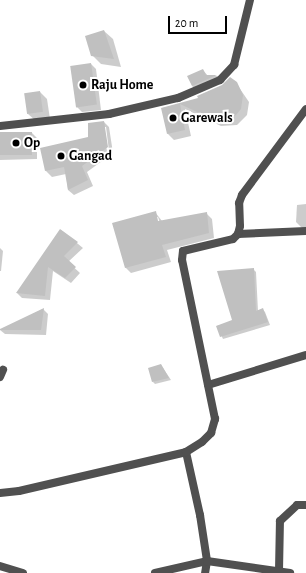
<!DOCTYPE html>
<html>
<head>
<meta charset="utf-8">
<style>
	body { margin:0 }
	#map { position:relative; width:306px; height:573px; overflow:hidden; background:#fff; font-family:"Alegreya Sans",sans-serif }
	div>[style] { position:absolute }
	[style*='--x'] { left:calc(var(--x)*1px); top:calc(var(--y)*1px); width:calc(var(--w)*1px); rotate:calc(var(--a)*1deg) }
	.shadow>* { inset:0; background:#0003 }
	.building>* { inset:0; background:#c0c0c0; transform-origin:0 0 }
	.minor>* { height:8px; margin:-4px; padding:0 4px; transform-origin:4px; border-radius:4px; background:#505050 }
	.dots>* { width:11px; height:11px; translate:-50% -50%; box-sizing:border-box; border:2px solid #fff; border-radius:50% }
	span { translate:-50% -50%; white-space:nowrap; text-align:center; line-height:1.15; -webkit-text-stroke:4px #fff; paint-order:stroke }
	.poi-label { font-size:14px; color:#000; font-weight:700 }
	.left { translate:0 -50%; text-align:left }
	.scale { position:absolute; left:168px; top:16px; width:59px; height:18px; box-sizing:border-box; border:2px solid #000; border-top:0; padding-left:5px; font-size:12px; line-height:14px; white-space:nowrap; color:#000; -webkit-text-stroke:3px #fff; paint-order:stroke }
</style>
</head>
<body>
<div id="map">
	<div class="shadow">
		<i style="clip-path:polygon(104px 31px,113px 39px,121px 67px,101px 64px,92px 55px)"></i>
		<i style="clip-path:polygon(91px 64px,96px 69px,101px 110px,82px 112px,77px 107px)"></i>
		<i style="clip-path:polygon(203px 70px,208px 76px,217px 76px,222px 81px,198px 91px,192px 86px)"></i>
		<i style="clip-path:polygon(236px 83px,249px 102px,247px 115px,237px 125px,221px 126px,185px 109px,191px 136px,174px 140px,168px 134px,163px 108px,199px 99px)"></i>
		<i style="clip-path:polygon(40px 92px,47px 99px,50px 119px,36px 121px,28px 114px)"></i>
		<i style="clip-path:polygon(evenodd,104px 122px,109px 127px,113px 153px,87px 172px,93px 186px,74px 195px,68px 190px,66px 174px,52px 177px,46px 171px,41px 149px,90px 138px,104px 122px,104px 127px,106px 127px,109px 151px,107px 152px,104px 127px)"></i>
		<i style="clip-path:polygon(0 133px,32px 133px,37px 138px,37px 159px,0 160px)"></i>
		<i style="clip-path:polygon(306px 204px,306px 228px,302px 228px,296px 222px,297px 205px)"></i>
		<i style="clip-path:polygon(evenodd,155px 212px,162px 221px,206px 213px,212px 219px,214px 238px,167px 250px,171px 262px,131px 273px,125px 267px,155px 212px,156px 217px,158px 217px,161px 226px,159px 226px,156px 217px)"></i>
		<i style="clip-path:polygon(61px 230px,83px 248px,68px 262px,80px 273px,71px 283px,53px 271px,50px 300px,22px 298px,17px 293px)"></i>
		<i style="clip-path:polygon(0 248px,3px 251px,1px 271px,0 271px)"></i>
		<i style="clip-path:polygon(253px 269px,256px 272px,258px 311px,262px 309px,265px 312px,270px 325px,223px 339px,217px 326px,233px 321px)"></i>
		<i style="clip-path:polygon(43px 309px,48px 314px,46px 335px,5px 334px,0 330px)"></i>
		<i style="clip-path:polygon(161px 365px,171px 380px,155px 384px,153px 382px)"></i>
	</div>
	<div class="building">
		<i style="clip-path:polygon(104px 30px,114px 59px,91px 56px,85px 36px)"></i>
		<i style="left:91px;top:63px;width:42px;height:21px;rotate:82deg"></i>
		<i style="clip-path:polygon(203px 69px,206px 75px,217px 75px,192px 86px,187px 76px)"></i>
		<i style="clip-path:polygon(230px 77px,237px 82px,243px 95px,241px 109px,236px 115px,230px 119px,214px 120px,180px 104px,185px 130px,167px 134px,161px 108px,198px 98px,197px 96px,222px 85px)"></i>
		<i style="left:40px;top:91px;width:21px;height:16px;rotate:82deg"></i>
		<i style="clip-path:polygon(104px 121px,108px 147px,82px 166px,88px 180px,68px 190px,64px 167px,45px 171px,40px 148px,88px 137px,88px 123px)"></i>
		<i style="left:0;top:132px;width:32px;height:23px"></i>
		<i style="clip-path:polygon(156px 211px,158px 221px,207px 212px,209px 233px,162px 245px,166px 257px,125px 268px,112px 223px)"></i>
		<i style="clip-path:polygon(60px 229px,78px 242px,64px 256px,76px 267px,65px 278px,48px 267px,45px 296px,16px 293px)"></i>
		<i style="clip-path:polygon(254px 268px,256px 311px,263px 308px,268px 322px,220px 337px,216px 326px,232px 320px,217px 271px)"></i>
		<i style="clip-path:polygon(44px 308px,41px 330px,0 330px,0 329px)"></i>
		<i style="clip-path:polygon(161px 364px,169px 378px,152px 382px,148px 368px)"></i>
	</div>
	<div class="minor">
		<i style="--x:0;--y:126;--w:110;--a:-6.3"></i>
		<i style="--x:109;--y:114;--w:71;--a:-13.1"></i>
		<i style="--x:178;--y:98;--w:46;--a:-23.2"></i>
		<i style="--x:220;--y:80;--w:21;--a:-47"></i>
		<i style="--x:234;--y:65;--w:67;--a:-76.2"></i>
		<i style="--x:238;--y:234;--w:68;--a:-2.5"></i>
		<i style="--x:0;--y:377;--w:8;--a:-67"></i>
		<i style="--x:208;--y:385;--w:102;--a:-17"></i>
		<i style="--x:186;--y:452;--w:65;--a:77.5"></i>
		<i style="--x:200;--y:515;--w:47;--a:81.3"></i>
		<i style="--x:207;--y:561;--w:12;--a:99"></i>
		<i style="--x:0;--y:493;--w:19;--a:-6"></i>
		<i style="--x:19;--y:491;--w:171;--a:-13.1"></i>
		<i style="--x:186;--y:452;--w:19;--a:-32"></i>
		<i style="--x:202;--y:442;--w:13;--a:-45"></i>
		<i style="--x:211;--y:433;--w:15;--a:-74"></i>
		<i style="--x:215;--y:419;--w:162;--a:-101.7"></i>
		<i style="--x:182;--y:260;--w:9;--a:-84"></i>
		<i style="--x:183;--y:251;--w:51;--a:-13.5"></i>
		<i style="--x:233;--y:239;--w:7;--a:-45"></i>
		<i style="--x:238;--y:234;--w:8;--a:-76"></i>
		<i style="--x:240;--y:226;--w:23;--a:-92"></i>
		<i style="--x:239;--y:203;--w:9;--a:-69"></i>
		<i style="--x:242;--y:195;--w:107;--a:-53.3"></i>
		<i style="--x:0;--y:566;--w:24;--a:17"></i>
		<i style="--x:279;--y:571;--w:50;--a:-88.9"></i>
		<i style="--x:280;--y:521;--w:23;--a:-43"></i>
		<i style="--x:297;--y:505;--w:9;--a:0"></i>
		<i style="--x:155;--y:573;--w:53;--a:-13"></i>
		<i style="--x:207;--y:561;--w:84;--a:8.2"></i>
	</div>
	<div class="dots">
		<i style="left:83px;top:85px;background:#000"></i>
		<i style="left:173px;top:118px;background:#000"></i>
		<i style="left:16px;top:143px;background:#000"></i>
		<i style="left:61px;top:156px;background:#000"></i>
	</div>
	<div class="poi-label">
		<span class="left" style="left:91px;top:85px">Raju Home</span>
		<span class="left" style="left:181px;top:118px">Garewals</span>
		<span class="left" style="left:24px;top:143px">Op</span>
		<span class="left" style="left:69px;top:156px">Gangad</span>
	</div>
	<div class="scale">20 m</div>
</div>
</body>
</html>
